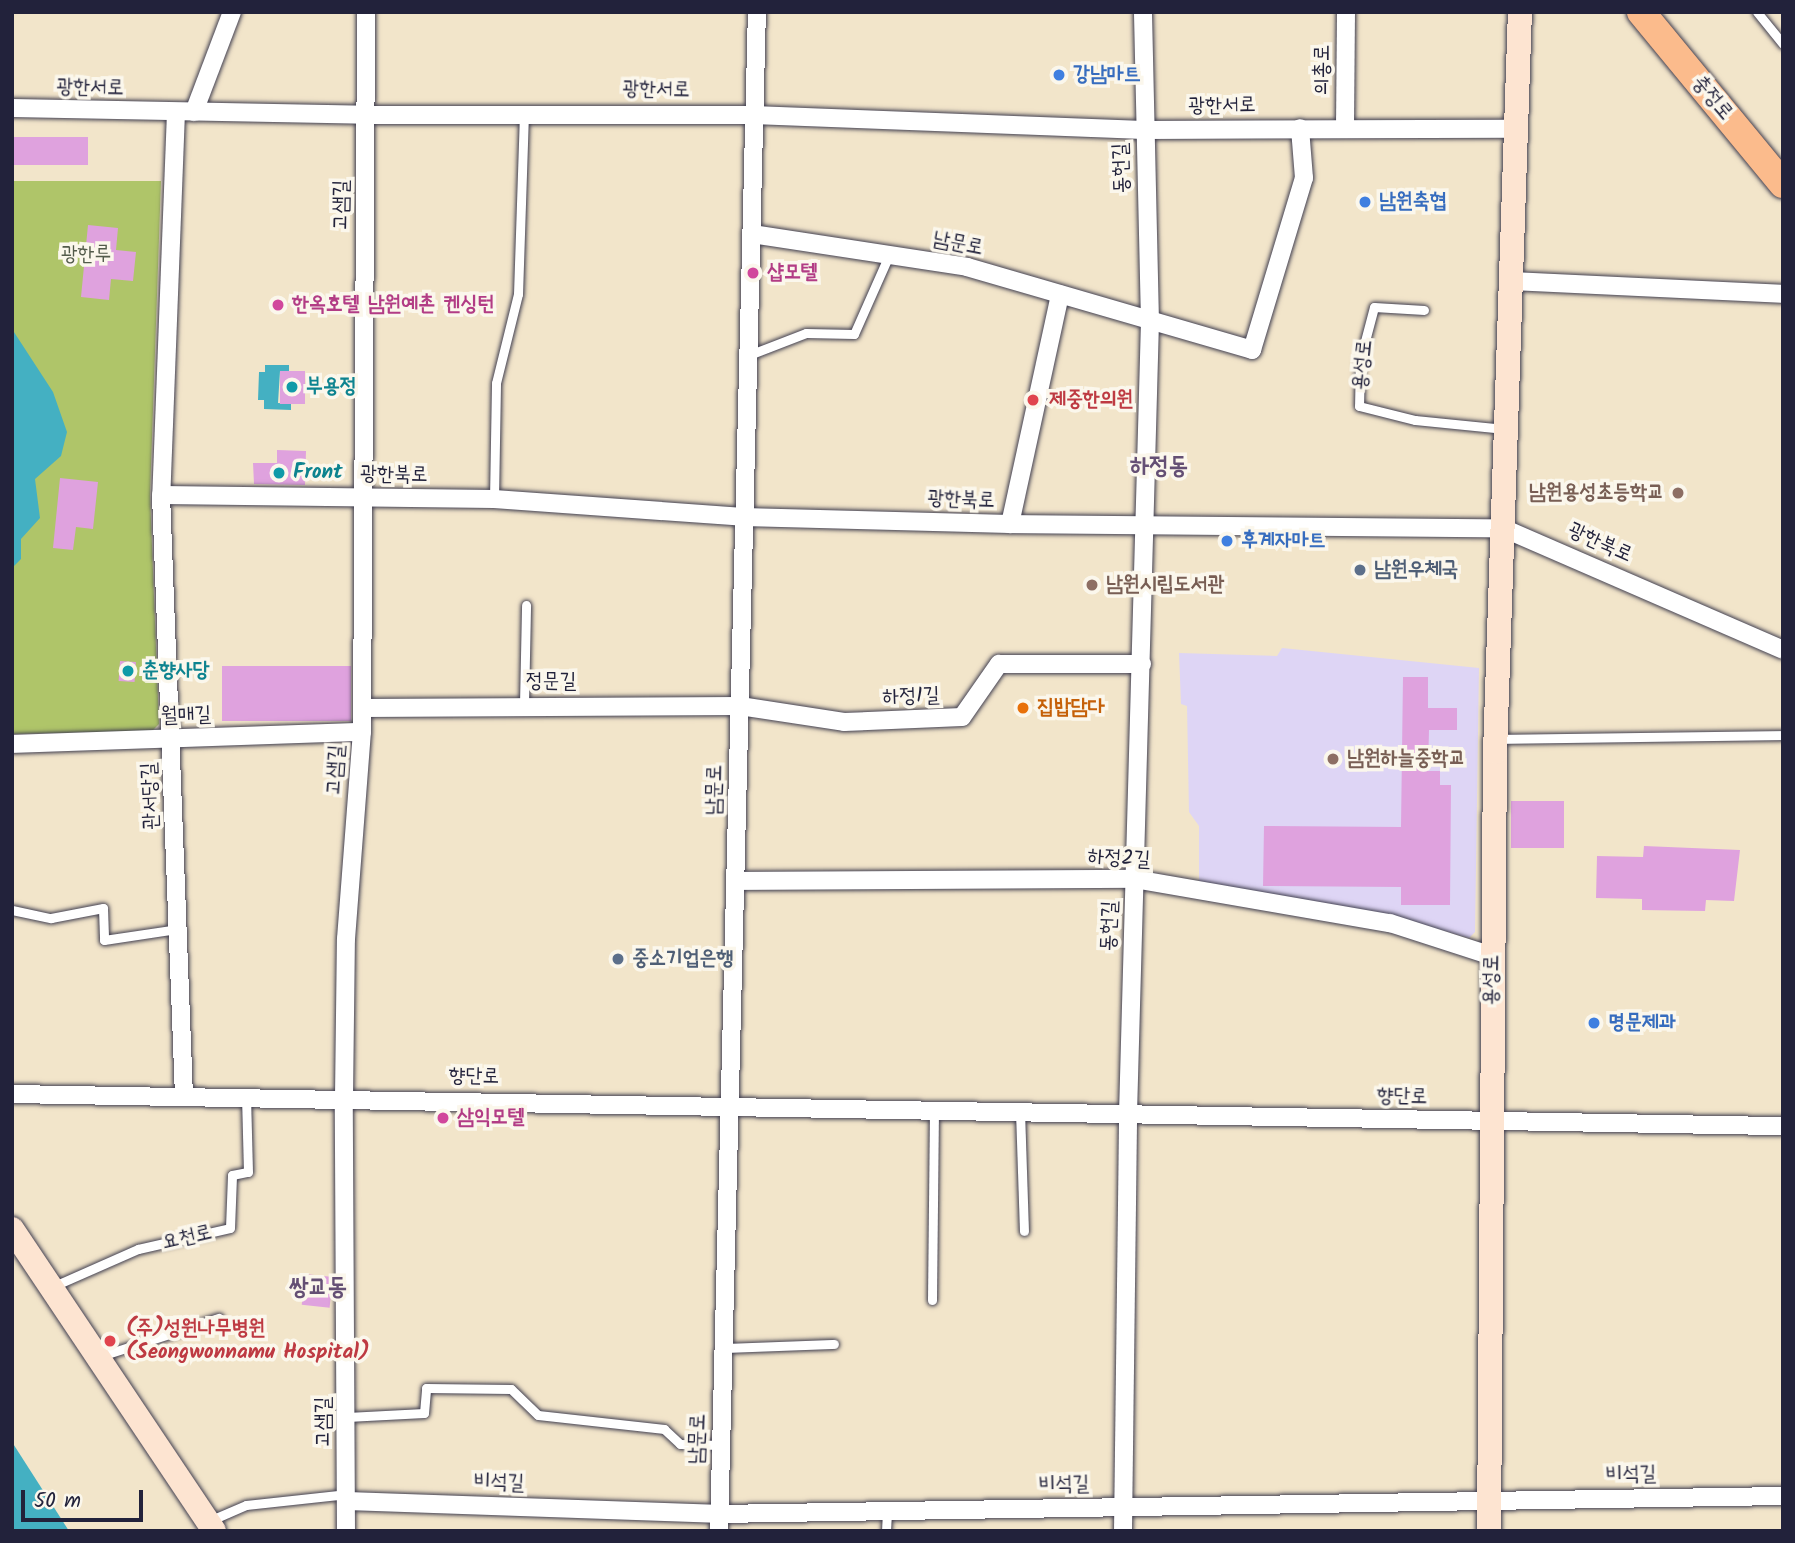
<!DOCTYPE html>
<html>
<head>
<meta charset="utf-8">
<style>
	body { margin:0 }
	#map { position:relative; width:1795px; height:1543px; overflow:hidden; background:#f2e5ca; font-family:Kalam,"Poor Story",sans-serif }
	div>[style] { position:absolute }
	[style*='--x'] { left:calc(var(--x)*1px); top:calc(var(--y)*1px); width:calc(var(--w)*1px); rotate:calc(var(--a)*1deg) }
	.built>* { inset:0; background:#ded5f5 }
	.green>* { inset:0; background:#afc569 }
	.water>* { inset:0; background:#44b0c2 }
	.building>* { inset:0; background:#dfa2de; transform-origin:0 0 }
	.roads { filter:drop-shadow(0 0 2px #413f50) drop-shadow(0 0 2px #413f50) }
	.lane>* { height:9px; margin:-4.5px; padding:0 4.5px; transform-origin:4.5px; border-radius:4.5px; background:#fff }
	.street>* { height:18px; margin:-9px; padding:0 9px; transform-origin:9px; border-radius:9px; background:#fff }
	.secondary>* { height:24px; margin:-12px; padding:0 12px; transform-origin:12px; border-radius:12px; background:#fde4d1 }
	.primary>* { height:28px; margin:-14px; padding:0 14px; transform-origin:14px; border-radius:14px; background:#fbbb8c }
	.dots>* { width:19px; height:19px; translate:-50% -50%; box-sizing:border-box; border:4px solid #fbf7ec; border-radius:50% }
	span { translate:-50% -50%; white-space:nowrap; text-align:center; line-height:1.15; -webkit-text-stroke:7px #fbf7ec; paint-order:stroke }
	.street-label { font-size:21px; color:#22223b }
	.shop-label { font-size:21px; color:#366cbe; font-weight:700 }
	.left { translate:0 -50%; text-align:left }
	.park-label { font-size:21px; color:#535b4b }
	.hotel-label { font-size:21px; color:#b23c85; font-weight:700 }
	.culture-label { font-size:21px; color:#0d838f; font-weight:700 }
	.health-label { font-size:21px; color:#be3a42; font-weight:700 }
	.education-label { font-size:21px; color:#785e54; font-weight:700 }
	.right { translate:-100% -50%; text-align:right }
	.service-label { font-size:21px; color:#4e5e75; font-weight:700 }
	.food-label { font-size:21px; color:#c56008; font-weight:700 }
	.quarter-label { font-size:24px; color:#644f74; font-weight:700 }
	.frame { position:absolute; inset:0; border:14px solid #22223b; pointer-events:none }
	.scale { position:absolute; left:21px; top:1490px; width:122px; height:32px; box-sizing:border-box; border:4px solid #22223b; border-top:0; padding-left:9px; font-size:21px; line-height:24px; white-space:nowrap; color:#22223b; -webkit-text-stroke:5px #fbf7ec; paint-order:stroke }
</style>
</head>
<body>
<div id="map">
	<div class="built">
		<i style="clip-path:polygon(1282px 648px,1479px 668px,1475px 932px,1469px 938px,1393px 916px,1199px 884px,1199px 826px,1189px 812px,1187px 706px,1181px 704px,1179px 653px,1277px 656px)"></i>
	</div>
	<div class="green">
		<i style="clip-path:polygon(12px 181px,161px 181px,150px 495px,159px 724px,152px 731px,12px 734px)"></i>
	</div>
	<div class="water">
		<i style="clip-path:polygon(12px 329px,53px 392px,67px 432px,61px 456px,35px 479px,40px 518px,21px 539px,21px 559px,12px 568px)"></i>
		<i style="clip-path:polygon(265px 365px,289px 365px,289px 371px,280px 371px,278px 403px,291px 404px,291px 410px,264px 409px,264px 400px,258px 400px,259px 372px,265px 372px)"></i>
		<i style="clip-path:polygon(12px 1442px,69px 1531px,12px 1531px)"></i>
	</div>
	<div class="building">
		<i style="left:12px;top:137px;width:76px;height:28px"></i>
		<i style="clip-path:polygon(88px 225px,118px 228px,116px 250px,136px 252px,133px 281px,111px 279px,109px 300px,81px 297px)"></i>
		<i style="left:280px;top:371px;width:25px;height:33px"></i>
		<i style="clip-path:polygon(277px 450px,306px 451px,305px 485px,254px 484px,253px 463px,277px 463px)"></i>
		<i style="clip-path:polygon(60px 478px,98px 482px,93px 529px,76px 527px,73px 550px,53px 548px)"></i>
		<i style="left:120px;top:661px;width:16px;height:20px;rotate:4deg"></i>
		<i style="left:351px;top:666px;width:55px;height:129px;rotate:90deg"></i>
		<i style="clip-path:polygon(1403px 677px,1428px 677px,1428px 708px,1457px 708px,1457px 730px,1429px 730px,1428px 771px,1440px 771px,1440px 785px,1451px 785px,1450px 905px,1401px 905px,1401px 887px,1263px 886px,1264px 826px,1401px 827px)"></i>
		<i style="left:1511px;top:801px;width:53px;height:47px"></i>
		<i style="clip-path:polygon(1644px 846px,1740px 850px,1734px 901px,1706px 900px,1705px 911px,1642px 910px,1642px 899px,1596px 898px,1597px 856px,1643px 857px)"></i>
		<i style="left:305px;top:1274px;width:28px;height:31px;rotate:6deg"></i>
	</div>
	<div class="roads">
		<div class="lane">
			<i style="--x:1757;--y:12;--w:41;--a:50.9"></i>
			<i style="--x:1424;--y:310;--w:50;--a:-176.6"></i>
			<i style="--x:1374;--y:307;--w:55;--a:104.8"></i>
			<i style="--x:1360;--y:360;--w:46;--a:91.2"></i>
			<i style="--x:1359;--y:406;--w:58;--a:14"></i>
			<i style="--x:1415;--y:420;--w:90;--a:5.7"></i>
			<i style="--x:749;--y:355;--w:61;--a:-21.1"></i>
			<i style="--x:806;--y:333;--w:48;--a:1.2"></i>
			<i style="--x:854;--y:334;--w:86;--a:-66.1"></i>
			<i style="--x:494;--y:499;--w:116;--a:-89"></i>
			<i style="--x:496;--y:383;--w:92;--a:-76.1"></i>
			<i style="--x:518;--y:294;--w:181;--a:-88.1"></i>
			<i style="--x:524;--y:704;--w:99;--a:-88.8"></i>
			<i style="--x:1497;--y:739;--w:286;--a:-0.8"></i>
			<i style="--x:12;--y:910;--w:40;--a:12"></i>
			<i style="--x:51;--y:918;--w:53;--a:-10.9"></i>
			<i style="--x:103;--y:908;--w:32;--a:88"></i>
			<i style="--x:104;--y:940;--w:75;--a:-8.5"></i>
			<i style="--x:1020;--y:1111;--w:120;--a:88.1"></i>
			<i style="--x:54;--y:1286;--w:92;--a:-23.8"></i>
			<i style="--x:138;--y:1249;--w:94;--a:-12.9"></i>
			<i style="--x:230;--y:1228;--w:53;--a:-87.8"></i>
			<i style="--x:232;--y:1175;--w:16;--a:-11"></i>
			<i style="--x:248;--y:1172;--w:74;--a:-91.5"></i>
			<i style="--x:932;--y:1300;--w:190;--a:-89.4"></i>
			<i style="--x:723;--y:1348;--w:111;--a:-2.1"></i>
			<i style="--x:101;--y:1356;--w:124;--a:-17.9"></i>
			<i style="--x:347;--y:1417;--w:77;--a:-3"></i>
			<i style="--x:424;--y:1413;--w:25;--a:-85"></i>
			<i style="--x:426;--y:1388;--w:85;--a:0.7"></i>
			<i style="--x:511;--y:1389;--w:37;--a:44"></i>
			<i style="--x:538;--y:1415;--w:127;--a:6.3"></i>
			<i style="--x:664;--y:1429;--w:22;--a:43"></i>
			<i style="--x:680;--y:1444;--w:41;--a:1.4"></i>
			<i style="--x:209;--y:1521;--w:40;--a:-23.4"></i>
			<i style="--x:246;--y:1505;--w:102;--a:-6.2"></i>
			<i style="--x:886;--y:1531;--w:20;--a:-87"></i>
		</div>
		<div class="street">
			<i style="--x:12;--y:108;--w:354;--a:1.1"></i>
			<i style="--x:366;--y:115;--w:387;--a:0"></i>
			<i style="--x:753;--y:115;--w:391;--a:2.2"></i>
			<i style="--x:1144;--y:130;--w:370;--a:-0.2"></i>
			<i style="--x:176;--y:112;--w:383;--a:92.2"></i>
			<i style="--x:161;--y:495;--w:333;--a:0.7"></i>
			<i style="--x:494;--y:499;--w:250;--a:4.1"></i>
			<i style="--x:743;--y:517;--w:267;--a:1.5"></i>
			<i style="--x:1010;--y:524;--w:493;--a:0.5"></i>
			<i style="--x:1503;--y:528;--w:305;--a:23.5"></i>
			<i style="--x:194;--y:112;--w:107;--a:-69.2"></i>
			<i style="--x:1345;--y:127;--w:115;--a:-89.5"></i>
			<i style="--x:752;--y:234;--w:218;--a:8.7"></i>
			<i style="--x:967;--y:267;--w:297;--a:16.2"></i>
			<i style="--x:1252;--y:350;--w:180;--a:-73.2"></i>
			<i style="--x:1304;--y:178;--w:50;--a:-94.6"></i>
			<i style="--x:1510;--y:281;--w:273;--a:2.7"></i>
			<i style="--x:161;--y:495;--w:601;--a:87.81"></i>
			<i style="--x:1010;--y:524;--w:235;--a:-77.7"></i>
			<i style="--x:362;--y:708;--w:378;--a:-0.3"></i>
			<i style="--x:740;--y:706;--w:105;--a:8.7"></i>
			<i style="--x:844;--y:722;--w:118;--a:-2.4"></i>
			<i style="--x:962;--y:717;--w:65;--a:-55.1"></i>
			<i style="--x:999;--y:664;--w:143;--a:0"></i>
			<i style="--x:12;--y:744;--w:350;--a:-2"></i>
			<i style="--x:735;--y:881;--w:399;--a:-0.3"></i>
			<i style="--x:1134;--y:879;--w:260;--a:9.8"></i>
			<i style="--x:1390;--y:923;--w:107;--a:17.9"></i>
			<i style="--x:12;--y:1094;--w:1771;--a:1.04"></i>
			<i style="--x:347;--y:1501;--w:372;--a:2"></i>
			<i style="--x:719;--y:1514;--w:1064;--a:-0.97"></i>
			<i style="--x:346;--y:1531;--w:434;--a:-90.3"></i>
			<i style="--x:344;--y:1097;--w:158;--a:-89.3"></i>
			<i style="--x:346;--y:939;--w:208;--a:-85.6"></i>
			<i style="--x:362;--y:732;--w:720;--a:-89.68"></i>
			<i style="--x:719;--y:1531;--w:1519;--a:-88.57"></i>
			<i style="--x:1123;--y:1531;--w:417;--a:-89.3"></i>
			<i style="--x:1128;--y:1114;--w:792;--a:-88.41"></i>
			<i style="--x:1150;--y:322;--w:310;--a:-91.3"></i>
		</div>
		<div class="secondary">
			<i style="--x:12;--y:1229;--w:363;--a:56.2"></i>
			<i style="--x:1489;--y:1531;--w:779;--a:-89.56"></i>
			<i style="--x:1495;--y:752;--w:740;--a:-88.07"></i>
		</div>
		<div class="primary">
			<i style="--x:1641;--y:12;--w:223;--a:50.5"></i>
		</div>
	</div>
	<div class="dots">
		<i style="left:1059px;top:75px;background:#3f7fe0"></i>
		<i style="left:1365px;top:202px;background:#3f7fe0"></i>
		<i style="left:753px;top:273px;background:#d1479c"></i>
		<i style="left:278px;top:305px;background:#d1479c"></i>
		<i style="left:292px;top:387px;background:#0f9aa8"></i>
		<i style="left:1033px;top:400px;background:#e0444e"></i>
		<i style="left:279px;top:473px;background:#0f9aa8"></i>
		<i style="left:1678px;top:493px;background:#8d6e63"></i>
		<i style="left:1227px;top:541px;background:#3f7fe0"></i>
		<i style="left:1360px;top:570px;background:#5c6f8a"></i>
		<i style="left:1092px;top:585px;background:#8d6e63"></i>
		<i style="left:128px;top:671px;background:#0f9aa8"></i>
		<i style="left:1023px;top:708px;background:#e8710a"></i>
		<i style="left:1333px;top:759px;background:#8d6e63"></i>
		<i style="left:618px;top:959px;background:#5c6f8a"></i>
		<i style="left:1594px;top:1023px;background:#3f7fe0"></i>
		<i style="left:443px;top:1118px;background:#d1479c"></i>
		<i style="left:110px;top:1341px;background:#e0444e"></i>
	</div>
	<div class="street-label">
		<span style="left:1323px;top:70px;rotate:-90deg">의총로</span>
		<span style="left:90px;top:88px;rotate:1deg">광한서로</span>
		<span style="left:656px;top:90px;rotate:1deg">광한서로</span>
		<span style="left:1712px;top:98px;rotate:50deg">충정로</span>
		<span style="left:1222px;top:106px;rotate:-1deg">광한서로</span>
		<span style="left:1122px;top:168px;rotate:-92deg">동헌길</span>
		<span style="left:342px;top:205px;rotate:-89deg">고샘길</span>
		<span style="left:958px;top:244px;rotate:11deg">남문로</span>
		<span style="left:1363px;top:365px;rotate:-84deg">용성로</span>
		<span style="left:394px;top:475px;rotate:1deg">광한북로</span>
		<span style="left:961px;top:500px;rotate:2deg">광한북로</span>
		<span style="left:1600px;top:543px;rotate:24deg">광한북로</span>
		<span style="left:551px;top:682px">정문길</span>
		<span style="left:911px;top:697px;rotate:-2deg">하정1길</span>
		<span style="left:186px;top:716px;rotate:-2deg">월매길</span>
		<span style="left:336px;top:770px;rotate:-86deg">고샘길</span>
		<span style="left:715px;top:790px;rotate:-89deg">남문로</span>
		<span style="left:151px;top:796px;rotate:-92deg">관서당길</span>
		<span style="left:1119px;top:859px;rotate:3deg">하정2길</span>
		<span style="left:1110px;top:926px;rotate:-88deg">동헌길</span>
		<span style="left:1492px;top:980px;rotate:-89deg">용성로</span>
		<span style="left:474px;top:1077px;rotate:1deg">향단로</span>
		<span style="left:1402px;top:1097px;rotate:1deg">향단로</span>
		<span style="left:187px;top:1238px;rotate:-13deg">요천로</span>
		<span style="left:324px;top:1422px;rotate:-90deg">고샘길</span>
		<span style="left:698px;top:1439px;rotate:-88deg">남문로</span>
		<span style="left:1631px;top:1475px;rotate:-1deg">비석길</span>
		<span style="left:499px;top:1483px;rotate:2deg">비석길</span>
		<span style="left:1064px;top:1485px;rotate:-1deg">비석길</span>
	</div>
	<div class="shop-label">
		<span class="left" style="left:1073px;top:75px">강남마트</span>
		<span class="left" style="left:1379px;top:202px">남원축협</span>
		<span class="left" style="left:1241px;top:541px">후계자마트</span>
		<span class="left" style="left:1608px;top:1023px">명문제과</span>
	</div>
	<div class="park-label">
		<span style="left:86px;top:255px">광한루</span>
	</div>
	<div class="hotel-label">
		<span class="left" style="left:767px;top:273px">샵모텔</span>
		<span class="left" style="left:292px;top:305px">한옥호텔 남원예촌 켄싱턴</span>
		<span class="left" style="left:457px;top:1118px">삼익모텔</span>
	</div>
	<div class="culture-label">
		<span class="left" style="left:306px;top:387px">부용정</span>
		<span class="left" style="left:293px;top:473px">Front</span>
		<span class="left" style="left:142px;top:671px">춘향사당</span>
	</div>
	<div class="health-label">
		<span class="left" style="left:1049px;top:400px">제중한의원</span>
		<span class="left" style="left:126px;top:1341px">(주)성원나무병원<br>(Seongwonnamu Hospital)</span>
	</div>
	<div class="education-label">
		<span class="right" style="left:1664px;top:493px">남원용성초등학교</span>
		<span class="left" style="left:1106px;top:585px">남원시립도서관</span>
		<span class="left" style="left:1347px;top:759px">남원하늘중학교</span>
	</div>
	<div class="service-label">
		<span class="left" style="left:1374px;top:570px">남원우체국</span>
		<span class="left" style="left:632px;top:959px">중소기업은행</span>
	</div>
	<div class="food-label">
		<span class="left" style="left:1037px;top:708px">집밥담다</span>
	</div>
	<div class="quarter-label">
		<span style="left:1159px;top:467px">하정동</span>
		<span style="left:318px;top:1288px">쌍교동</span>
	</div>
	<div class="frame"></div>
	<div class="scale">50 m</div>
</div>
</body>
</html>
